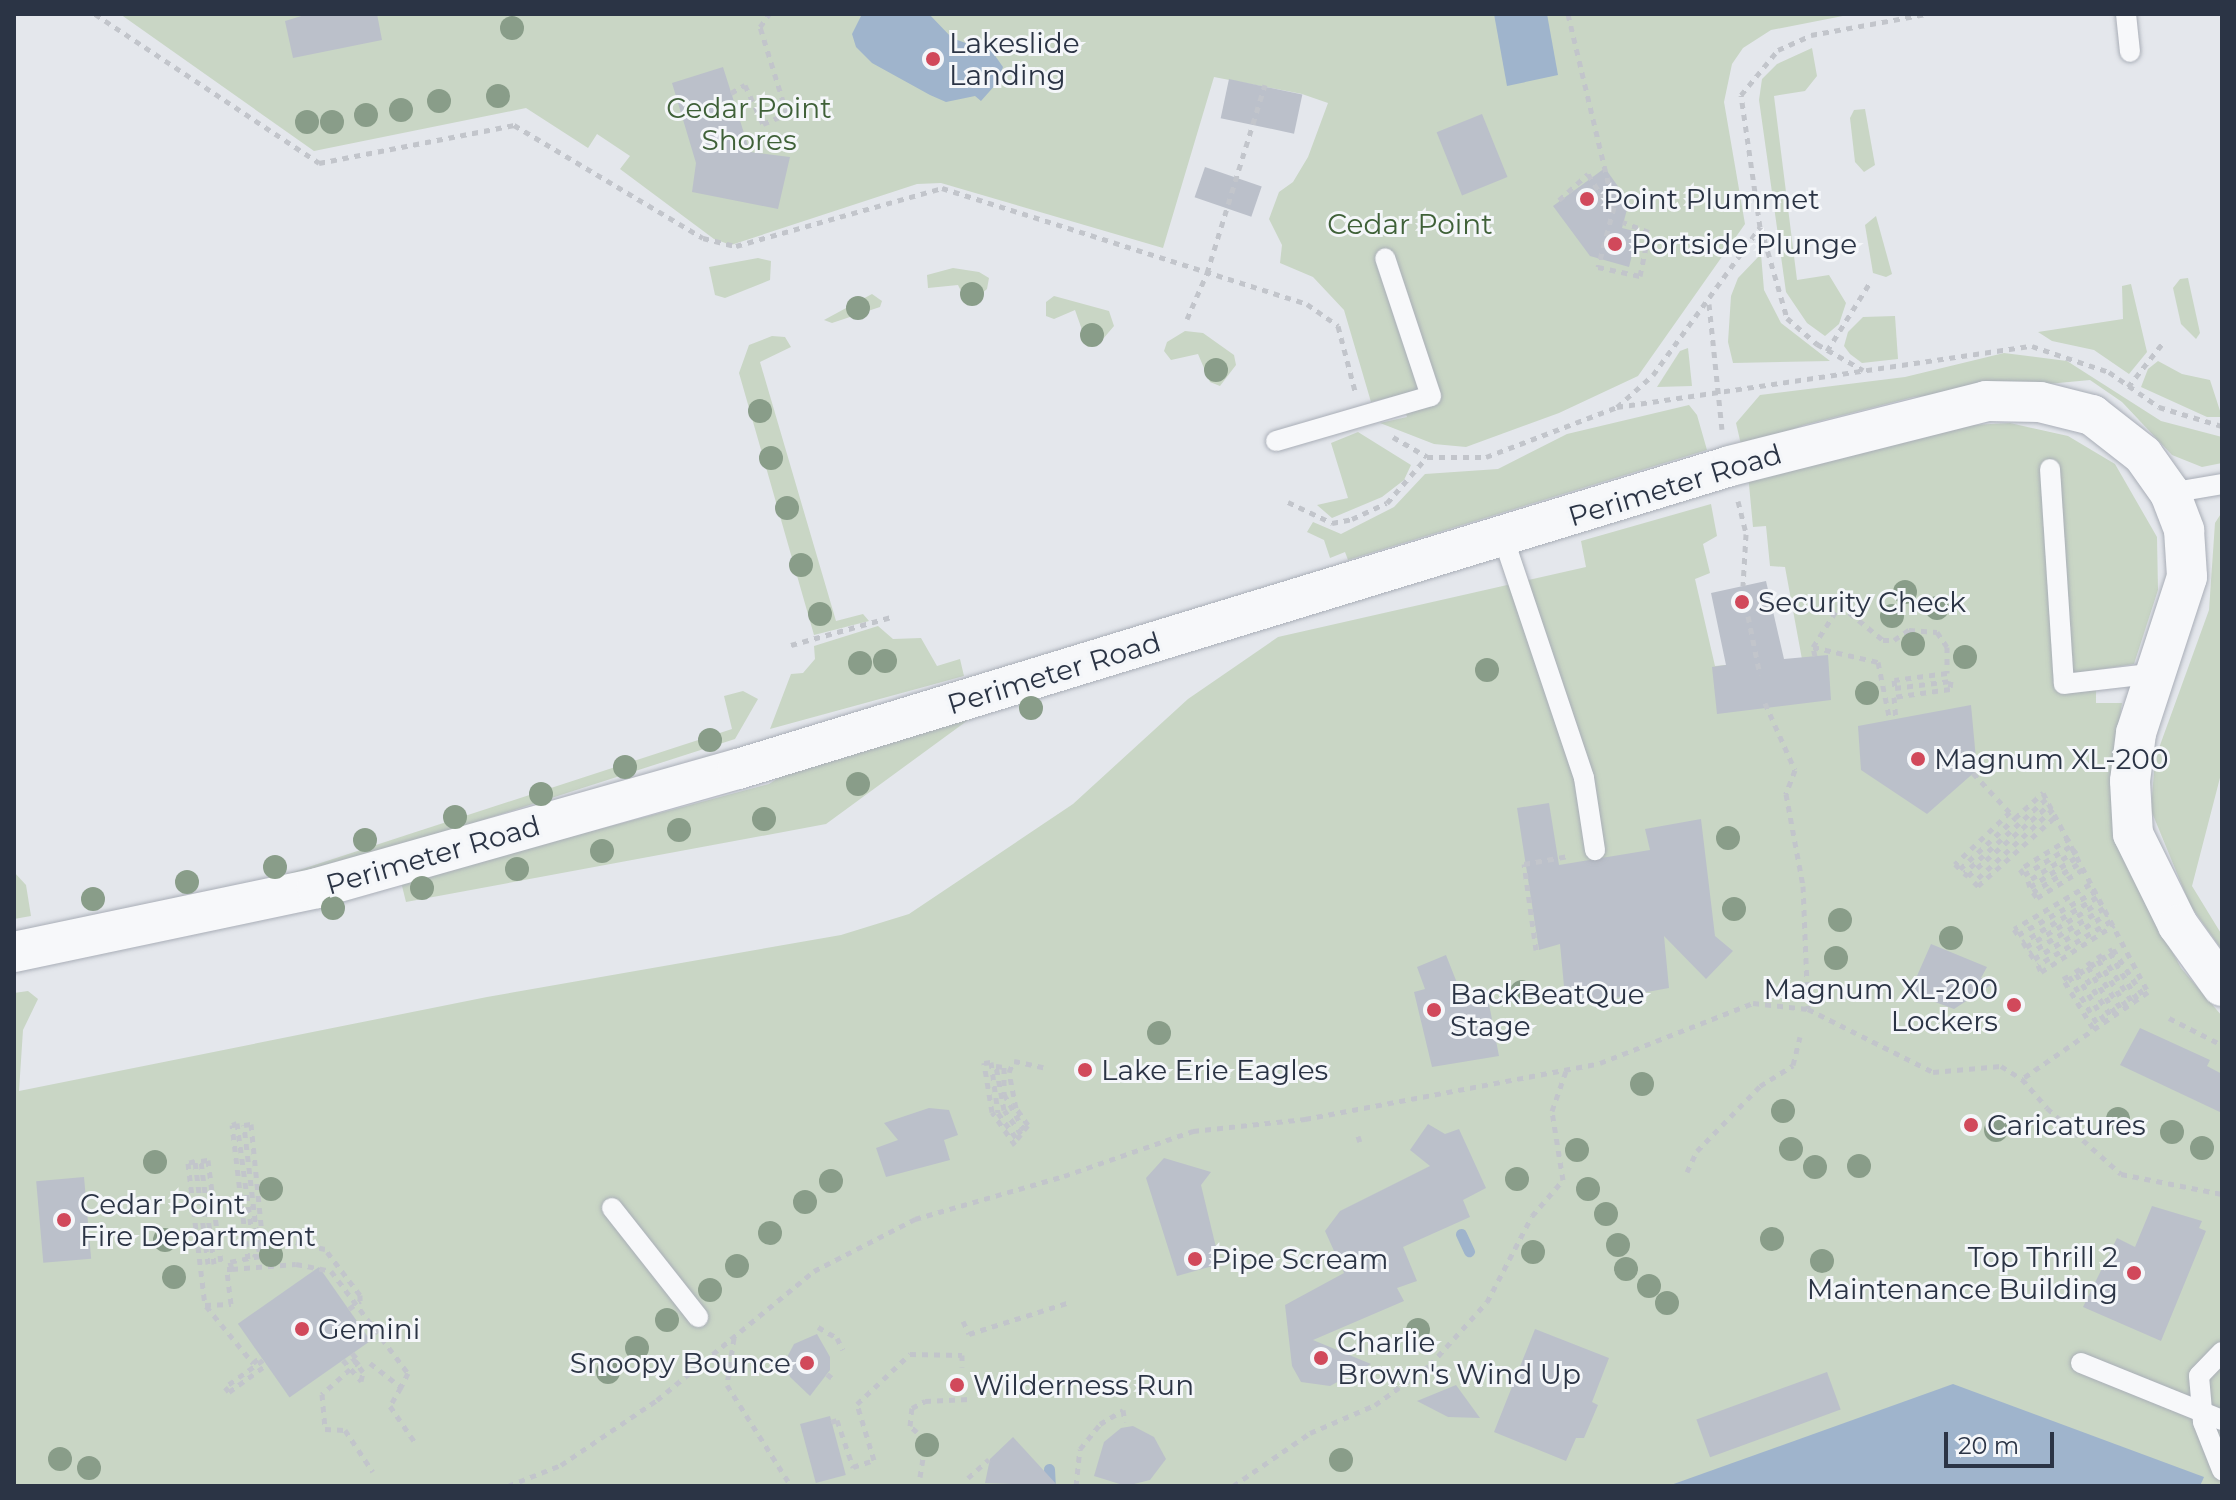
<!DOCTYPE html>
<html>
<head>
<meta charset="utf-8">
<style>
	body { margin:0 }
	#map { position:relative; width:2236px; height:1500px; overflow:hidden; background:#e4e7ec; font-family:Montserrat,sans-serif }
	div>[style] { position:absolute }
	[style*='--x'] { left:calc(var(--x)*1px); top:calc(var(--y)*1px); width:calc(var(--w)*1px); rotate:calc(var(--a)*1deg) }
	.green>* { inset:0; background:#c9d6c5 }
	.water>* { inset:0; background:#9fb4cc }
	.stream>* { height:11px; margin:-5.5px; padding:0 5.5px; transform-origin:5.5px; border-radius:5.5px; background:#9fb4cc }
	.building>* { inset:0; background:#bbc0ca; transform-origin:0 0 }
	.path>* { height:5px; margin-top:-2.5px; transform-origin:0; background:repeating-linear-gradient(90deg,#c2c5cb 0 6px,transparent 0 12px) }
	.roads { filter:drop-shadow(0 0 2px #a9aeb7) drop-shadow(0 0 2px #a9aeb7) }
	.service>* { height:20px; margin:-10px; padding:0 10px; transform-origin:10px; border-radius:10px; background:#f7f8fa }
	.minor>* { height:40px; margin:-20px; padding:0 20px; transform-origin:20px; border-radius:20px; background:#f7f8fa }
	.path-bridge>* { height:5px; margin-top:-2.5px; transform-origin:0; background:repeating-linear-gradient(90deg,#c2c5cb 0 6px,transparent 0 12px) }
	.trees>* { width:24px; height:24px; margin:-12px; border-radius:50%; background:#899d89 }
	.dots>* { width:22px; height:22px; translate:-50% -50%; box-sizing:border-box; border:4px solid #f4f6f9; border-radius:50% }
	span { translate:-50% -50%; white-space:nowrap; text-align:center; line-height:1.15; -webkit-text-stroke:6px #f4f6f9; paint-order:stroke }
	.poi-label { font-size:28px; color:#2b3445 }
	.left { translate:0 -50%; text-align:left }
	.right { translate:-100% -50%; text-align:right }
	.park-label { font-size:28px; color:#3f6138 }
	.street-label { font-size:28px; color:#2b3445 }
	.frame { position:absolute; inset:0; border:16px solid #2b3445; pointer-events:none }
	.scale { position:absolute; left:1944px; top:1432px; width:110px; height:36px; box-sizing:border-box; border:4px solid #2b3445; border-top:0; padding-left:10px; font-size:24px; line-height:28px; white-space:nowrap; color:#2b3445; -webkit-text-stroke:6px #f4f6f9; paint-order:stroke }
</style>
</head>
<body>
<div id="map">
	<div class="green">
		<i style="clip-path:polygon(120px 14px,1853px 14px,1771px 30px,1743px 48px,1732px 64px,1724px 102px,1745px 224px,1638px 376px,1559px 413px,1466px 447px,1434px 444px,1380px 423px,1407px 417px,1400px 395px,1371px 402px,1344px 310px,1313px 277px,1280px 263px,1282px 245px,1269px 219px,1279px 192px,1293px 182px,1308px 157px,1328px 103px,1302px 94px,1214px 77px,1163px 248px,941px 183px,917px 184px,731px 245px,714px 239px,620px 169px,630px 156px,597px 134px,588px 148px,526px 108px,314px 151px)"></i>
		<i style="clip-path:polygon(1812px 48px,1817px 76px,1805px 91px,1774px 96px,1797px 280px,1829px 275px,1846px 303px,1839px 324px,1825px 336px,1807px 323px,1786px 292px,1759px 100px,1762px 79px,1777px 64px)"></i>
		<i style="clip-path:polygon(1865px 109px,1875px 165px,1864px 172px,1855px 162px,1850px 118px,1854px 110px)"></i>
		<i style="clip-path:polygon(1876px 216px,1892px 274px,1886px 277px,1873px 273px,1865px 225px)"></i>
		<i style="clip-path:polygon(1761px 254px,1764px 290px,1781px 323px,1830px 361px,1733px 363px,1728px 342px,1731px 296px,1738px 278px)"></i>
		<i style="clip-path:polygon(758px 258px,771px 261px,770px 280px,725px 298px,715px 295px,709px 267px)"></i>
		<i style="clip-path:polygon(953px 268px,979px 272px,989px 278px,987px 289px,968px 305px,958px 285px,928px 288px,927px 275px)"></i>
		<i style="clip-path:polygon(2188px 278px,2200px 333px,2196px 339px,2181px 324px,2173px 288px,2180px 279px)"></i>
		<i style="clip-path:polygon(2131px 284px,2147px 352px,2129px 374px,2094px 350px,2052px 341px,2038px 332px,2123px 319px,2122px 286px)"></i>
		<i style="clip-path:polygon(872px 294px,882px 301px,880px 307px,832px 323px,824px 320px)"></i>
		<i style="clip-path:polygon(1054px 296px,1109px 311px,1114px 326px,1097px 346px,1088px 347px,1075px 310px,1054px 319px,1046px 316px,1046px 302px)"></i>
		<i style="clip-path:polygon(1895px 316px,1898px 359px,1862px 363px,1850px 354px,1844px 346px,1848px 332px,1863px 317px)"></i>
		<i style="clip-path:polygon(1185px 331px,1203px 333px,1234px 355px,1236px 365px,1220px 386px,1210px 382px,1198px 354px,1171px 360px,1164px 351px,1167px 342px)"></i>
		<i style="clip-path:polygon(772px 336px,785px 337px,791px 347px,760px 362px,836px 621px,863px 614px,869px 621px,814px 635px,739px 373px,749px 345px)"></i>
		<i style="clip-path:polygon(1688px 348px,1692px 386px,1657px 387px,1680px 351px)"></i>
		<i style="clip-path:polygon(2004px 353px,2067px 361px,2161px 421px,2222px 437px,2222px 463px,2202px 467px,2172px 455px,2122px 402px,2090px 380px,1914px 397px,1804px 425px,1742px 449px,1736px 423px,1760px 395px,1905px 377px)"></i>
		<i style="clip-path:polygon(2158px 361px,2182px 374px,2210px 380px,2222px 417px,2207px 417px,2141px 387px,2148px 369px)"></i>
		<i style="clip-path:polygon(1689px 405px,1697px 415px,1707px 450px,1348px 560px,1345px 552px,1330px 558px,1324px 540px,1307px 532px,1313px 522px,1341px 534px,1394px 507px,1425px 474px,1498px 469px,1567px 434px)"></i>
		<i style="clip-path:polygon(2010px 423px,2068px 436px,2115px 464px,2157px 537px,2158px 590px,2134px 664px,2096px 670px,2096px 703px,2122px 703px,2111px 776px,2117px 838px,2130px 872px,2181px 968px,2222px 1016px,2222px 1486px,14px 1486px,14px 993px,28px 991px,38px 999px,23px 1030px,19px 1091px,487px 997px,841px 935px,909px 914px,1073px 804px,1188px 699px,1278px 637px,1586px 567px,1581px 541px,1711px 504px,1717px 536px,1703px 544px,1710px 573px,1695px 579px,1715px 666px,1735px 664px,1806px 681px,1785px 567px,1770px 566px,1766px 526px,1753px 527px,1748px 474px,1934px 427px)"></i>
		<i style="clip-path:polygon(1358px 432px,1411px 465px,1404px 480px,1382px 497px,1332px 518px,1317px 505px,1348px 498px,1331px 443px)"></i>
		<i style="clip-path:polygon(2222px 512px,2222px 770px,2192px 886px,2222px 935px,2222px 950px,2190px 905px,2151px 810px,2155px 759px,2209px 610px,2215px 523px)"></i>
		<i style="clip-path:polygon(878px 626px,893px 639px,921px 638px,937px 666px,960px 659px,964px 676px,770px 729px,791px 674px,803px 673px,815px 659px,814px 646px)"></i>
		<i style="clip-path:polygon(743px 691px,758px 699px,735px 739px,433px 836px,250px 886px,732px 729px,724px 696px)"></i>
		<i style="clip-path:polygon(975px 715px,826px 824px,406px 902px,401px 882px,769px 784px,820px 751px)"></i>
		<i style="clip-path:polygon(14px 872px,26px 885px,31px 916px,14px 919px)"></i>
	</div>
	<div class="water">
		<i style="clip-path:polygon(862px 14px,929px 14px,952px 38px,971px 45px,984px 40px,1003px 67px,997px 83px,981px 101px,975px 96px,946px 102px,930px 95px,872px 63px,856px 47px,852px 34px)"></i>
		<i style="clip-path:polygon(1494px 14px,1547px 14px,1558px 75px,1507px 86px)"></i>
		<i style="clip-path:polygon(1953px 1384px,2204px 1477px,2200px 1486px,1668px 1486px)"></i>
	</div>
	<div class="stream">
		<i style="--x:1461;--y:1234;--w:19;--a:65"></i>
		<i style="--x:1049;--y:1469;--w:17;--a:87"></i>
	</div>
	<div class="building">
		<i style="clip-path:polygon(308px 14px,377px 14px,382px 40px,293px 58px,285px 21px)"></i>
		<i style="clip-path:polygon(723px 67px,750px 152px,790px 157px,778px 209px,692px 192px,696px 163px,672px 83px)"></i>
		<i style="left:1229px;top:79px;width:75px;height:40px;rotate:12deg"></i>
		<i style="left:1482px;top:114px;width:68px;height:49px;rotate:68deg"></i>
		<i style="left:1205px;top:167px;width:60px;height:32px;rotate:19deg"></i>
		<i style="clip-path:polygon(1605px 168px,1629px 202px,1622px 228px,1638px 232px,1629px 267px,1590px 256px,1553px 206px)"></i>
		<i style="clip-path:polygon(1766px 581px,1784px 659px,1828px 655px,1831px 700px,1717px 714px,1712px 667px,1726px 665px,1711px 593px)"></i>
		<i style="clip-path:polygon(1971px 705px,1977px 770px,1927px 814px,1861px 770px,1858px 726px)"></i>
		<i style="clip-path:polygon(1549px 803px,1559px 865px,1650px 850px,1645px 829px,1701px 819px,1715px 936px,1733px 951px,1706px 979px,1664px 936px,1669px 988px,1576px 1005px,1565px 997px,1560px 944px,1539px 950px,1517px 808px)"></i>
		<i style="clip-path:polygon(1931px 944px,1987px 967px,1981px 978px,1994px 983px,1954px 1009px,1919px 996px,1913px 985px)"></i>
		<i style="clip-path:polygon(1446px 955px,1461px 993px,1486px 988px,1499px 1056px,1432px 1067px,1414px 992px,1425px 989px,1417px 967px)"></i>
		<i style="clip-path:polygon(2140px 1028px,2210px 1060px,2207px 1066px,2222px 1074px,2222px 1113px,2120px 1065px)"></i>
		<i style="clip-path:polygon(929px 1108px,949px 1110px,958px 1135px,944px 1140px,950px 1160px,886px 1177px,876px 1148px,898px 1140px,884px 1123px)"></i>
		<i style="clip-path:polygon(1428px 1124px,1445px 1134px,1459px 1129px,1486px 1188px,1463px 1200px,1470px 1217px,1403px 1247px,1417px 1281px,1397px 1288px,1404px 1301px,1313px 1340px,1371px 1364px,1330px 1386px,1301px 1382px,1292px 1366px,1285px 1305px,1344px 1273px,1325px 1231px,1340px 1211px,1430px 1166px,1410px 1150px)"></i>
		<i style="clip-path:polygon(1164px 1158px,1211px 1172px,1201px 1185px,1220px 1264px,1177px 1276px,1146px 1178px)"></i>
		<i style="left:84px;top:1177px;width:82px;height:48px;rotate:85deg"></i>
		<i style="clip-path:polygon(2152px 1206px,2202px 1221px,2199px 1228px,2206px 1231px,2161px 1341px,2083px 1307px,2117px 1238px,2135px 1247px)"></i>
		<i style="left:319px;top:1267px;width:90px;height:99px;rotate:55deg"></i>
		<i style="clip-path:polygon(1535px 1329px,1609px 1358px,1592px 1402px,1598px 1405px,1584px 1438px,1576px 1438px,1566px 1461px,1494px 1432px)"></i>
		<i style="clip-path:polygon(817px 1334px,830px 1357px,830px 1370px,810px 1396px,790px 1377px,785px 1361px,794px 1344px)"></i>
		<i style="left:1827px;top:1372px;width:40px;height:139px;rotate:70deg"></i>
		<i style="clip-path:polygon(1456px 1385px,1480px 1418px,1448px 1417px,1417px 1401px)"></i>
		<i style="left:830px;top:1416px;width:61px;height:31px;rotate:75deg"></i>
		<i style="clip-path:polygon(1133px 1426px,1154px 1437px,1166px 1459px,1150px 1480px,1126px 1486px,1094px 1476px,1104px 1442px,1121px 1428px)"></i>
		<i style="clip-path:polygon(1013px 1437px,1058px 1486px,985px 1483px,990px 1459px)"></i>
	</div>
	<div class="path">
		<i style="--x:95;--y:14;--w:269;--a:33.6"></i>
		<i style="--x:319;--y:163;--w:199;--a:-11"></i>
		<i style="--x:514;--y:125;--w:220;--a:30.9"></i>
		<i style="--x:703;--y:238;--w:34;--a:14"></i>
		<i style="--x:736;--y:246;--w:214;--a:-15.7"></i>
		<i style="--x:942;--y:188;--w:383;--a:17.6"></i>
		<i style="--x:1307;--y:304;--w:38;--a:35"></i>
		<i style="--x:1338;--y:326;--w:67;--a:75.3"></i>
		<i style="--x:1568;--y:14;--w:198;--a:76.6"></i>
		<i style="--x:1614;--y:207;--w:62;--a:104.9"></i>
		<i style="--x:1598;--y:267;--w:43;--a:12.1"></i>
		<i style="--x:1640;--y:276;--w:45;--a:-78.4"></i>
		<i style="--x:1649;--y:232;--w:28;--a:-159"></i>
		<i style="--x:731;--y:93;--w:16;--a:-30"></i>
		<i style="--x:745;--y:85;--w:43;--a:65.2"></i>
		<i style="--x:763;--y:124;--w:26;--a:-23"></i>
		<i style="--x:787;--y:114;--w:91;--a:-107.2"></i>
		<i style="--x:760;--y:27;--w:16;--a:-55"></i>
		<i style="--x:1559;--y:200;--w:39;--a:-42"></i>
		<i style="--x:1761;--y:228;--w:94;--a:73.9"></i>
		<i style="--x:1787;--y:318;--w:40;--a:41"></i>
		<i style="--x:1817;--y:344;--w:53;--a:29.5"></i>
		<i style="--x:1709;--y:304;--w:126;--a:84.1"></i>
		<i style="--x:1187;--y:319;--w:50;--a:-66.5"></i>
		<i style="--x:1207;--y:273;--w:197;--a:-72.9"></i>
		<i style="--x:1827;--y:351;--w:79;--a:-57.9"></i>
		<i style="--x:2128;--y:387;--w:55;--a:-51.7"></i>
		<i style="--x:1617;--y:407;--w:48;--a:-41.6"></i>
		<i style="--x:1653;--y:375;--w:183;--a:-54.1"></i>
		<i style="--x:1760;--y:227;--w:133;--a:-98.2"></i>
		<i style="--x:1741;--y:95;--w:58;--a:-50.6"></i>
		<i style="--x:1778;--y:50;--w:36;--a:-24"></i>
		<i style="--x:1811;--y:35;--w:118;--a:-10.3"></i>
		<i style="--x:1393;--y:437;--w:39;--a:30"></i>
		<i style="--x:1427;--y:457;--w:59;--a:0"></i>
		<i style="--x:1486;--y:457;--w:140;--a:-20.9"></i>
		<i style="--x:1617;--y:407;--w:419;--a:-8.4"></i>
		<i style="--x:2032;--y:346;--w:81;--a:18.7"></i>
		<i style="--x:2109;--y:372;--w:61;--a:35"></i>
		<i style="--x:2159;--y:407;--w:66;--a:16.8"></i>
		<i style="--x:1738;--y:501;--w:34;--a:76"></i>
		<i style="--x:1746;--y:534;--w:52;--a:93.3"></i>
		<i style="--x:1288;--y:502;--w:49;--a:25.5"></i>
		<i style="--x:1332;--y:523;--w:20;--a:-11"></i>
		<i style="--x:1352;--y:519;--w:38;--a:-25"></i>
		<i style="--x:1387;--y:503;--w:61;--a:-49"></i>
		<i style="--x:1748;--y:616;--w:60;--a:78.5"></i>
		<i style="--x:791;--y:645;--w:104;--a:-15.6"></i>
		<i style="--x:1813;--y:647;--w:67;--a:13"></i>
		<i style="--x:1878;--y:662;--w:60;--a:78.5"></i>
		<i style="--x:1815;--y:656;--w:9;--a:-103"></i>
		<i style="--x:1813;--y:647;--w:50;--a:-57.3"></i>
		<i style="--x:1840;--y:605;--w:55;--a:39.1"></i>
		<i style="--x:1883;--y:640;--w:11;--a:0"></i>
		<i style="--x:1894;--y:640;--w:18;--a:-34"></i>
		<i style="--x:1909;--y:630;--w:28;--a:4"></i>
		<i style="--x:1937;--y:632;--w:18;--a:56"></i>
		<i style="--x:1947;--y:647;--w:26;--a:90"></i>
		<i style="--x:1947;--y:673;--w:53;--a:172.5"></i>
		<i style="--x:1894;--y:680;--w:8;--a:83"></i>
		<i style="--x:1895;--y:688;--w:56;--a:-7.1"></i>
		<i style="--x:1951;--y:681;--w:8;--a:97"></i>
		<i style="--x:1950;--y:689;--w:57;--a:171.9"></i>
		<i style="--x:1894;--y:697;--w:22;--a:85"></i>
		<i style="--x:1765;--y:703;--w:73;--a:65.9"></i>
		<i style="--x:1795;--y:770;--w:26;--a:111"></i>
		<i style="--x:1786;--y:794;--w:94;--a:79.5"></i>
		<i style="--x:1803;--y:886;--w:123;--a:87.7"></i>
		<i style="--x:1808;--y:1009;--w:140;--a:26.7"></i>
		<i style="--x:1933;--y:1072;--w:68;--a:-5"></i>
		<i style="--x:2001;--y:1066;--w:25;--a:32"></i>
		<i style="--x:2022;--y:1079;--w:38;--a:49"></i>
		<i style="--x:2047;--y:1108;--w:99;--a:41.7"></i>
		<i style="--x:2121;--y:1174;--w:103;--a:11.2"></i>
		<i style="--x:1973;--y:773;--w:62;--a:47"></i>
		<i style="--x:2015;--y:818;--w:38;--a:-42"></i>
		<i style="--x:2043;--y:793;--w:225;--a:62.2"></i>
		<i style="--x:2148;--y:992;--w:153;--a:145.4"></i>
		<i style="--x:2046;--y:799;--w:110;--a:137.9"></i>
		<i style="--x:1964;--y:873;--w:5;--a:37"></i>
		<i style="--x:1968;--y:876;--w:109;--a:-41.3"></i>
		<i style="--x:2053;--y:809;--w:108;--a:137.3"></i>
		<i style="--x:1974;--y:882;--w:6;--a:45"></i>
		<i style="--x:1978;--y:886;--w:106;--a:-41.9"></i>
		<i style="--x:2010;--y:812;--w:76;--a:136.6"></i>
		<i style="--x:1955;--y:864;--w:7;--a:45"></i>
		<i style="--x:1960;--y:869;--w:75;--a:-42.8"></i>
		<i style="--x:2070;--y:838;--w:59;--a:148.2"></i>
		<i style="--x:2020;--y:869;--w:7;--a:56"></i>
		<i style="--x:2024;--y:875;--w:59;--a:-31.8"></i>
		<i style="--x:2077;--y:850;--w:58;--a:147.7"></i>
		<i style="--x:2028;--y:881;--w:6;--a:72"></i>
		<i style="--x:2030;--y:887;--w:59;--a:-32.6"></i>
		<i style="--x:2078;--y:864;--w:53;--a:148.1"></i>
		<i style="--x:2033;--y:892;--w:7;--a:56"></i>
		<i style="--x:2037;--y:898;--w:53;--a:-31.9"></i>
		<i style="--x:2090;--y:884;--w:88;--a:149.4"></i>
		<i style="--x:2014;--y:929;--w:7;--a:56"></i>
		<i style="--x:2018;--y:935;--w:87;--a:-29.5"></i>
		<i style="--x:2097;--y:897;--w:87;--a:148.7"></i>
		<i style="--x:2023;--y:942;--w:6;--a:59"></i>
		<i style="--x:2026;--y:947;--w:87;--a:-31.3"></i>
		<i style="--x:2104;--y:908;--w:87;--a:148.7"></i>
		<i style="--x:2030;--y:953;--w:7;--a:56"></i>
		<i style="--x:2034;--y:959;--w:86;--a:-31.7"></i>
		<i style="--x:2111;--y:921;--w:85;--a:148.9"></i>
		<i style="--x:2038;--y:965;--w:8;--a:67"></i>
		<i style="--x:2041;--y:972;--w:87;--a:-32.8"></i>
		<i style="--x:1536;--y:950;--w:87;--a:-97.9"></i>
		<i style="--x:1524;--y:864;--w:45;--a:-10.3"></i>
		<i style="--x:2137;--y:999;--w:56;--a:-120.3"></i>
		<i style="--x:2109;--y:951;--w:4;--a:-27"></i>
		<i style="--x:2113;--y:949;--w:55;--a:56.9"></i>
		<i style="--x:2126;--y:1006;--w:56;--a:-121.1"></i>
		<i style="--x:2097;--y:958;--w:6;--a:-31"></i>
		<i style="--x:2102;--y:955;--w:56;--a:57.4"></i>
		<i style="--x:2115;--y:1013;--w:56;--a:-120.3"></i>
		<i style="--x:2087;--y:965;--w:5;--a:-37"></i>
		<i style="--x:2091;--y:962;--w:56;--a:57.4"></i>
		<i style="--x:2169;--y:1018;--w:59;--a:27"></i>
		<i style="--x:2104;--y:1020;--w:56;--a:-121.1"></i>
		<i style="--x:2075;--y:972;--w:6;--a:-31"></i>
		<i style="--x:2080;--y:969;--w:56;--a:56.6"></i>
		<i style="--x:2093;--y:1028;--w:57;--a:-121.5"></i>
		<i style="--x:2063;--y:979;--w:7;--a:-27"></i>
		<i style="--x:2069;--y:976;--w:57;--a:59.4"></i>
		<i style="--x:1358;--y:1136;--w:6;--a:72"></i>
		<i style="--x:1015;--y:1145;--w:40;--a:-124.9"></i>
		<i style="--x:992;--y:1112;--w:50;--a:-99.3"></i>
		<i style="--x:984;--y:1063;--w:7;--a:-8"></i>
		<i style="--x:991;--y:1062;--w:51;--a:82.2"></i>
		<i style="--x:998;--y:1113;--w:32;--a:54"></i>
		<i style="--x:1017;--y:1139;--w:6;--a:-51"></i>
		<i style="--x:1021;--y:1134;--w:29;--a:-125"></i>
		<i style="--x:1004;--y:1110;--w:45;--a:-100.3"></i>
		<i style="--x:996;--y:1066;--w:8;--a:7"></i>
		<i style="--x:1004;--y:1067;--w:27;--a:90"></i>
		<i style="--x:1004;--y:1094;--w:41;--a:60.9"></i>
		<i style="--x:1024;--y:1130;--w:6;--a:-51"></i>
		<i style="--x:1028;--y:1125;--w:21;--a:-125"></i>
		<i style="--x:1016;--y:1108;--w:37;--a:-101"></i>
		<i style="--x:1009;--y:1072;--w:12;--a:-66"></i>
		<i style="--x:1014;--y:1061;--w:30;--a:12"></i>
		<i style="--x:1687;--y:1172;--w:23;--a:-65"></i>
		<i style="--x:1697;--y:1151;--w:91;--a:-45.9"></i>
		<i style="--x:1760;--y:1086;--w:39;--a:-32"></i>
		<i style="--x:1793;--y:1065;--w:29;--a:-76"></i>
		<i style="--x:258;--y:1245;--w:121;--a:-96.7"></i>
		<i style="--x:244;--y:1125;--w:7;--a:-8"></i>
		<i style="--x:251;--y:1124;--w:122;--a:84.3"></i>
		<i style="--x:248;--y:1259;--w:135;--a:-96.8"></i>
		<i style="--x:232;--y:1125;--w:5;--a:-22"></i>
		<i style="--x:237;--y:1123;--w:135;--a:82.3"></i>
		<i style="--x:208;--y:1264;--w:104;--a:-97.2"></i>
		<i style="--x:195;--y:1161;--w:7;--a:164"></i>
		<i style="--x:188;--y:1163;--w:143;--a:83.2"></i>
		<i style="--x:205;--y:1305;--w:26;--a:-2"></i>
		<i style="--x:231;--y:1304;--w:35;--a:-97"></i>
		<i style="--x:227;--y:1269;--w:5;--a:0"></i>
		<i style="--x:214;--y:1264;--w:104;--a:-97.2"></i>
		<i style="--x:201;--y:1161;--w:7;--a:-8"></i>
		<i style="--x:208;--y:1160;--w:104;--a:82.8"></i>
		<i style="--x:360;--y:1295;--w:58;--a:-127.3"></i>
		<i style="--x:325;--y:1249;--w:39;--a:-167"></i>
		<i style="--x:287;--y:1240;--w:29;--a:170"></i>
		<i style="--x:258;--y:1245;--w:11;--a:80"></i>
		<i style="--x:260;--y:1256;--w:31;--a:169"></i>
		<i style="--x:230;--y:1262;--w:7;--a:74"></i>
		<i style="--x:232;--y:1269;--w:64;--a:-4.5"></i>
		<i style="--x:296;--y:1264;--w:36;--a:11"></i>
		<i style="--x:331;--y:1271;--w:128;--a:53"></i>
		<i style="--x:408;--y:1373;--w:16;--a:117"></i>
		<i style="--x:206;--y:1306;--w:74;--a:50.5"></i>
		<i style="--x:253;--y:1363;--w:10;--a:-37"></i>
		<i style="--x:963;--y:1321;--w:14;--a:65"></i>
		<i style="--x:969;--y:1334;--w:103;--a:-17.6"></i>
		<i style="--x:818;--y:1327;--w:22;--a:30"></i>
		<i style="--x:837;--y:1338;--w:13;--a:63"></i>
		<i style="--x:734;--y:1338;--w:48;--a:98.5"></i>
		<i style="--x:727;--y:1385;--w:120;--a:57.6"></i>
		<i style="--x:352;--y:1353;--w:11;--a:49"></i>
		<i style="--x:359;--y:1361;--w:50;--a:138.3"></i>
		<i style="--x:322;--y:1394;--w:35;--a:85"></i>
		<i style="--x:325;--y:1429;--w:20;--a:3"></i>
		<i style="--x:345;--y:1430;--w:50;--a:56.3"></i>
		<i style="--x:263;--y:1360;--w:47;--a:144.6"></i>
		<i style="--x:225;--y:1387;--w:6;--a:51"></i>
		<i style="--x:229;--y:1392;--w:46;--a:-36.1"></i>
		<i style="--x:370;--y:1363;--w:39;--a:38"></i>
		<i style="--x:401;--y:1387;--w:22;--a:120"></i>
		<i style="--x:390;--y:1406;--w:46;--a:55.6"></i>
		<i style="--x:827;--y:1374;--w:6;--a:39"></i>
		<i style="--x:831;--y:1422;--w:6;--a:-18"></i>
		<i style="--x:837;--y:1420;--w:50;--a:71.2"></i>
		<i style="--x:853;--y:1467;--w:22;--a:-18"></i>
		<i style="--x:874;--y:1460;--w:59;--a:-106.9"></i>
		<i style="--x:857;--y:1404;--w:73;--a:-43.3"></i>
		<i style="--x:910;--y:1354;--w:52;--a:1.1"></i>
		<i style="--x:962;--y:1355;--w:12;--a:90"></i>
		<i style="--x:920;--y:1477;--w:37;--a:-81"></i>
		<i style="--x:926;--y:1440;--w:21;--a:-139"></i>
		<i style="--x:910;--y:1426;--w:18;--a:-84"></i>
		<i style="--x:912;--y:1408;--w:15;--a:-28"></i>
		<i style="--x:925;--y:1401;--w:44;--a:-2.6"></i>
		<i style="--x:968;--y:1478;--w:28;--a:-42"></i>
		<i style="--x:508;--y:1486;--w:57;--a:-21.6"></i>
		<i style="--x:561;--y:1465;--w:116;--a:-34.1"></i>
		<i style="--x:657;--y:1400;--w:203;--a:-39.4"></i>
		<i style="--x:814;--y:1271;--w:114;--a:-27.2"></i>
		<i style="--x:915;--y:1219;--w:155;--a:-16.1"></i>
		<i style="--x:1064;--y:1176;--w:137;--a:-19.2"></i>
		<i style="--x:1193;--y:1131;--w:113;--a:-6.1"></i>
		<i style="--x:1305;--y:1119;--w:300;--a:-10.7"></i>
		<i style="--x:1600;--y:1063;--w:164;--a:-21.4"></i>
		<i style="--x:1753;--y:1003;--w:55;--a:6.2"></i>
		<i style="--x:1076;--y:1486;--w:37;--a:-84"></i>
		<i style="--x:1080;--y:1449;--w:32;--a:-51"></i>
		<i style="--x:1100;--y:1424;--w:27;--a:-31"></i>
		<i style="--x:1123;--y:1410;--w:12;--a:81"></i>
		<i style="--x:1233;--y:1486;--w:93;--a:-34.5"></i>
		<i style="--x:1310;--y:1433;--w:71;--a:-23.3"></i>
		<i style="--x:1375;--y:1405;--w:68;--a:-36"></i>
		<i style="--x:1430;--y:1365;--w:85;--a:-47.9"></i>
		<i style="--x:1487;--y:1302;--w:97;--a:-62.4"></i>
		<i style="--x:1532;--y:1216;--w:48;--a:-49.3"></i>
		<i style="--x:1563;--y:1180;--w:70;--a:-99.1"></i>
		<i style="--x:1552;--y:1111;--w:42;--a:-70.7"></i>
	</div>
	<div class="roads">
		<div class="service">
			<i style="--x:2126;--y:14;--w:38;--a:84"></i>
			<i style="--x:1276;--y:441;--w:161;--a:-16.2"></i>
			<i style="--x:1431;--y:396;--w:145;--a:-108.4"></i>
			<i style="--x:2050;--y:469;--w:215;--a:86.3"></i>
			<i style="--x:2064;--y:684;--w:95;--a:-6.7"></i>
			<i style="--x:2170;--y:493;--w:53;--a:-9.8"></i>
			<i style="--x:1503;--y:537;--w:254;--a:71.4"></i>
			<i style="--x:1584;--y:778;--w:73;--a:81.3"></i>
			<i style="--x:612;--y:1208;--w:139;--a:51.7"></i>
			<i style="--x:2222;--y:1352;--w:33;--a:134"></i>
			<i style="--x:2199;--y:1376;--w:46;--a:85"></i>
			<i style="--x:2203;--y:1422;--w:52;--a:68.4"></i>
			<i style="--x:2081;--y:1363;--w:152;--a:22"></i>
		</div>
		<div class="minor">
			<i style="--x:14;--y:952;--w:310;--a:-11.9"></i>
			<i style="--x:317;--y:888;--w:437;--a:-15.8"></i>
			<i style="--x:738;--y:769;--w:1037;--a:-16.98"></i>
			<i style="--x:1730;--y:466;--w:264;--a:-14.2"></i>
			<i style="--x:1986;--y:401;--w:54;--a:1.1"></i>
			<i style="--x:2040;--y:402;--w:54;--a:14"></i>
			<i style="--x:2092;--y:415;--w:65;--a:38.1"></i>
			<i style="--x:2143;--y:455;--w:47;--a:54.6"></i>
			<i style="--x:2170;--y:493;--w:40;--a:69"></i>
			<i style="--x:2184;--y:530;--w:47;--a:86.3"></i>
			<i style="--x:2187;--y:577;--w:164;--a:108.1"></i>
			<i style="--x:2136;--y:733;--w:48;--a:97.1"></i>
			<i style="--x:2130;--y:781;--w:53;--a:86.8"></i>
			<i style="--x:2133;--y:834;--w:102;--a:63.7"></i>
			<i style="--x:2178;--y:925;--w:75;--a:54.2"></i>
		</div>
	</div>
	<div class="path-bridge">
		<i style="--x:1588;--y:174;--w:47;--a:58"></i>
		<i style="--x:349;--y:1309;--w:14;--a:-36"></i>
		<i style="--x:360;--y:1301;--w:6;--a:-90"></i>
		<i style="--x:343;--y:1360;--w:28;--a:49"></i>
		<i style="--x:361;--y:1381;--w:9;--a:-77"></i>
		<i style="--x:363;--y:1372;--w:22;--a:-126"></i>
	</div>
	<div class="trees">
		<i style="left:512px;top:28px"></i>
		<i style="left:498px;top:96px"></i>
		<i style="left:439px;top:101px"></i>
		<i style="left:401px;top:110px"></i>
		<i style="left:366px;top:115px"></i>
		<i style="left:307px;top:122px"></i>
		<i style="left:332px;top:122px"></i>
		<i style="left:972px;top:294px"></i>
		<i style="left:858px;top:308px"></i>
		<i style="left:1092px;top:335px"></i>
		<i style="left:1216px;top:370px"></i>
		<i style="left:760px;top:411px"></i>
		<i style="left:771px;top:458px"></i>
		<i style="left:787px;top:508px"></i>
		<i style="left:801px;top:565px"></i>
		<i style="left:1905px;top:592px"></i>
		<i style="left:1937px;top:608px"></i>
		<i style="left:820px;top:614px"></i>
		<i style="left:1892px;top:616px"></i>
		<i style="left:1913px;top:644px"></i>
		<i style="left:1965px;top:657px"></i>
		<i style="left:885px;top:661px"></i>
		<i style="left:860px;top:663px"></i>
		<i style="left:1487px;top:670px"></i>
		<i style="left:1867px;top:693px"></i>
		<i style="left:1031px;top:708px"></i>
		<i style="left:710px;top:740px"></i>
		<i style="left:625px;top:767px"></i>
		<i style="left:858px;top:784px"></i>
		<i style="left:541px;top:794px"></i>
		<i style="left:455px;top:817px"></i>
		<i style="left:764px;top:819px"></i>
		<i style="left:679px;top:830px"></i>
		<i style="left:1728px;top:838px"></i>
		<i style="left:365px;top:840px"></i>
		<i style="left:602px;top:851px"></i>
		<i style="left:275px;top:867px"></i>
		<i style="left:517px;top:869px"></i>
		<i style="left:187px;top:882px"></i>
		<i style="left:422px;top:888px"></i>
		<i style="left:93px;top:899px"></i>
		<i style="left:333px;top:908px"></i>
		<i style="left:1734px;top:909px"></i>
		<i style="left:1840px;top:920px"></i>
		<i style="left:1951px;top:938px"></i>
		<i style="left:1836px;top:958px"></i>
		<i style="left:1522px;top:992px"></i>
		<i style="left:1159px;top:1033px"></i>
		<i style="left:1642px;top:1084px"></i>
		<i style="left:1783px;top:1111px"></i>
		<i style="left:2118px;top:1119px"></i>
		<i style="left:1996px;top:1130px"></i>
		<i style="left:2172px;top:1132px"></i>
		<i style="left:2202px;top:1148px"></i>
		<i style="left:1791px;top:1149px"></i>
		<i style="left:1577px;top:1150px"></i>
		<i style="left:155px;top:1162px"></i>
		<i style="left:1859px;top:1166px"></i>
		<i style="left:1815px;top:1167px"></i>
		<i style="left:1517px;top:1179px"></i>
		<i style="left:831px;top:1181px"></i>
		<i style="left:271px;top:1189px"></i>
		<i style="left:1588px;top:1189px"></i>
		<i style="left:805px;top:1202px"></i>
		<i style="left:1606px;top:1214px"></i>
		<i style="left:770px;top:1233px"></i>
		<i style="left:1772px;top:1239px"></i>
		<i style="left:165px;top:1240px"></i>
		<i style="left:1618px;top:1245px"></i>
		<i style="left:1533px;top:1252px"></i>
		<i style="left:271px;top:1255px"></i>
		<i style="left:1822px;top:1261px"></i>
		<i style="left:737px;top:1266px"></i>
		<i style="left:1626px;top:1269px"></i>
		<i style="left:174px;top:1277px"></i>
		<i style="left:1649px;top:1286px"></i>
		<i style="left:710px;top:1290px"></i>
		<i style="left:1667px;top:1303px"></i>
		<i style="left:667px;top:1320px"></i>
		<i style="left:1418px;top:1330px"></i>
		<i style="left:637px;top:1348px"></i>
		<i style="left:608px;top:1372px"></i>
		<i style="left:927px;top:1445px"></i>
		<i style="left:60px;top:1459px"></i>
		<i style="left:1341px;top:1460px"></i>
		<i style="left:89px;top:1468px"></i>
	</div>
	<div class="dots">
		<i style="left:933px;top:59px;background:#d1495b"></i>
		<i style="left:1587px;top:199px;background:#d1495b"></i>
		<i style="left:1615px;top:244px;background:#d1495b"></i>
		<i style="left:1742px;top:602px;background:#d1495b"></i>
		<i style="left:1918px;top:759px;background:#d1495b"></i>
		<i style="left:2014px;top:1005px;background:#d1495b"></i>
		<i style="left:1434px;top:1010px;background:#d1495b"></i>
		<i style="left:1085px;top:1070px;background:#d1495b"></i>
		<i style="left:1971px;top:1125px;background:#d1495b"></i>
		<i style="left:64px;top:1220px;background:#d1495b"></i>
		<i style="left:1195px;top:1259px;background:#d1495b"></i>
		<i style="left:2134px;top:1273px;background:#d1495b"></i>
		<i style="left:302px;top:1329px;background:#d1495b"></i>
		<i style="left:1321px;top:1358px;background:#d1495b"></i>
		<i style="left:807px;top:1363px;background:#d1495b"></i>
		<i style="left:957px;top:1385px;background:#d1495b"></i>
	</div>
	<div class="poi-label">
		<span class="left" style="left:949px;top:59px">Lakeslide<br>Landing</span>
		<span class="left" style="left:1603px;top:199px">Point Plummet</span>
		<span class="left" style="left:1631px;top:244px">Portside Plunge</span>
		<span class="left" style="left:1758px;top:602px">Security Check</span>
		<span class="left" style="left:1934px;top:759px">Magnum XL-200</span>
		<span class="right" style="left:1998px;top:1005px">Magnum XL-200<br>Lockers</span>
		<span class="left" style="left:1450px;top:1010px">BackBeatQue<br>Stage</span>
		<span class="left" style="left:1101px;top:1070px">Lake Erie Eagles</span>
		<span class="left" style="left:1987px;top:1125px">Caricatures</span>
		<span class="left" style="left:80px;top:1220px">Cedar Point<br>Fire Department</span>
		<span class="right" style="left:2118px;top:1273px">Top Thrill 2<br>Maintenance Building</span>
		<span class="left" style="left:1211px;top:1259px">Pipe Scream</span>
		<span class="left" style="left:318px;top:1329px">Gemini</span>
		<span class="left" style="left:1337px;top:1358px">Charlie<br>Brown's Wind Up</span>
		<span class="right" style="left:791px;top:1363px">Snoopy Bounce</span>
		<span class="left" style="left:973px;top:1385px">Wilderness Run</span>
	</div>
	<div class="park-label">
		<span style="left:749px;top:124px">Cedar Point<br>Shores</span>
		<span style="left:1410px;top:224px">Cedar Point</span>
	</div>
	<div class="street-label">
		<span style="left:1675px;top:485px;rotate:-17deg">Perimeter Road</span>
		<span style="left:1054px;top:673px;rotate:-17deg">Perimeter Road</span>
		<span style="left:433px;top:855px;rotate:-16deg">Perimeter Road</span>
	</div>
	<div class="frame"></div>
	<div class="scale">20 m</div>
</div>
</body>
</html>
